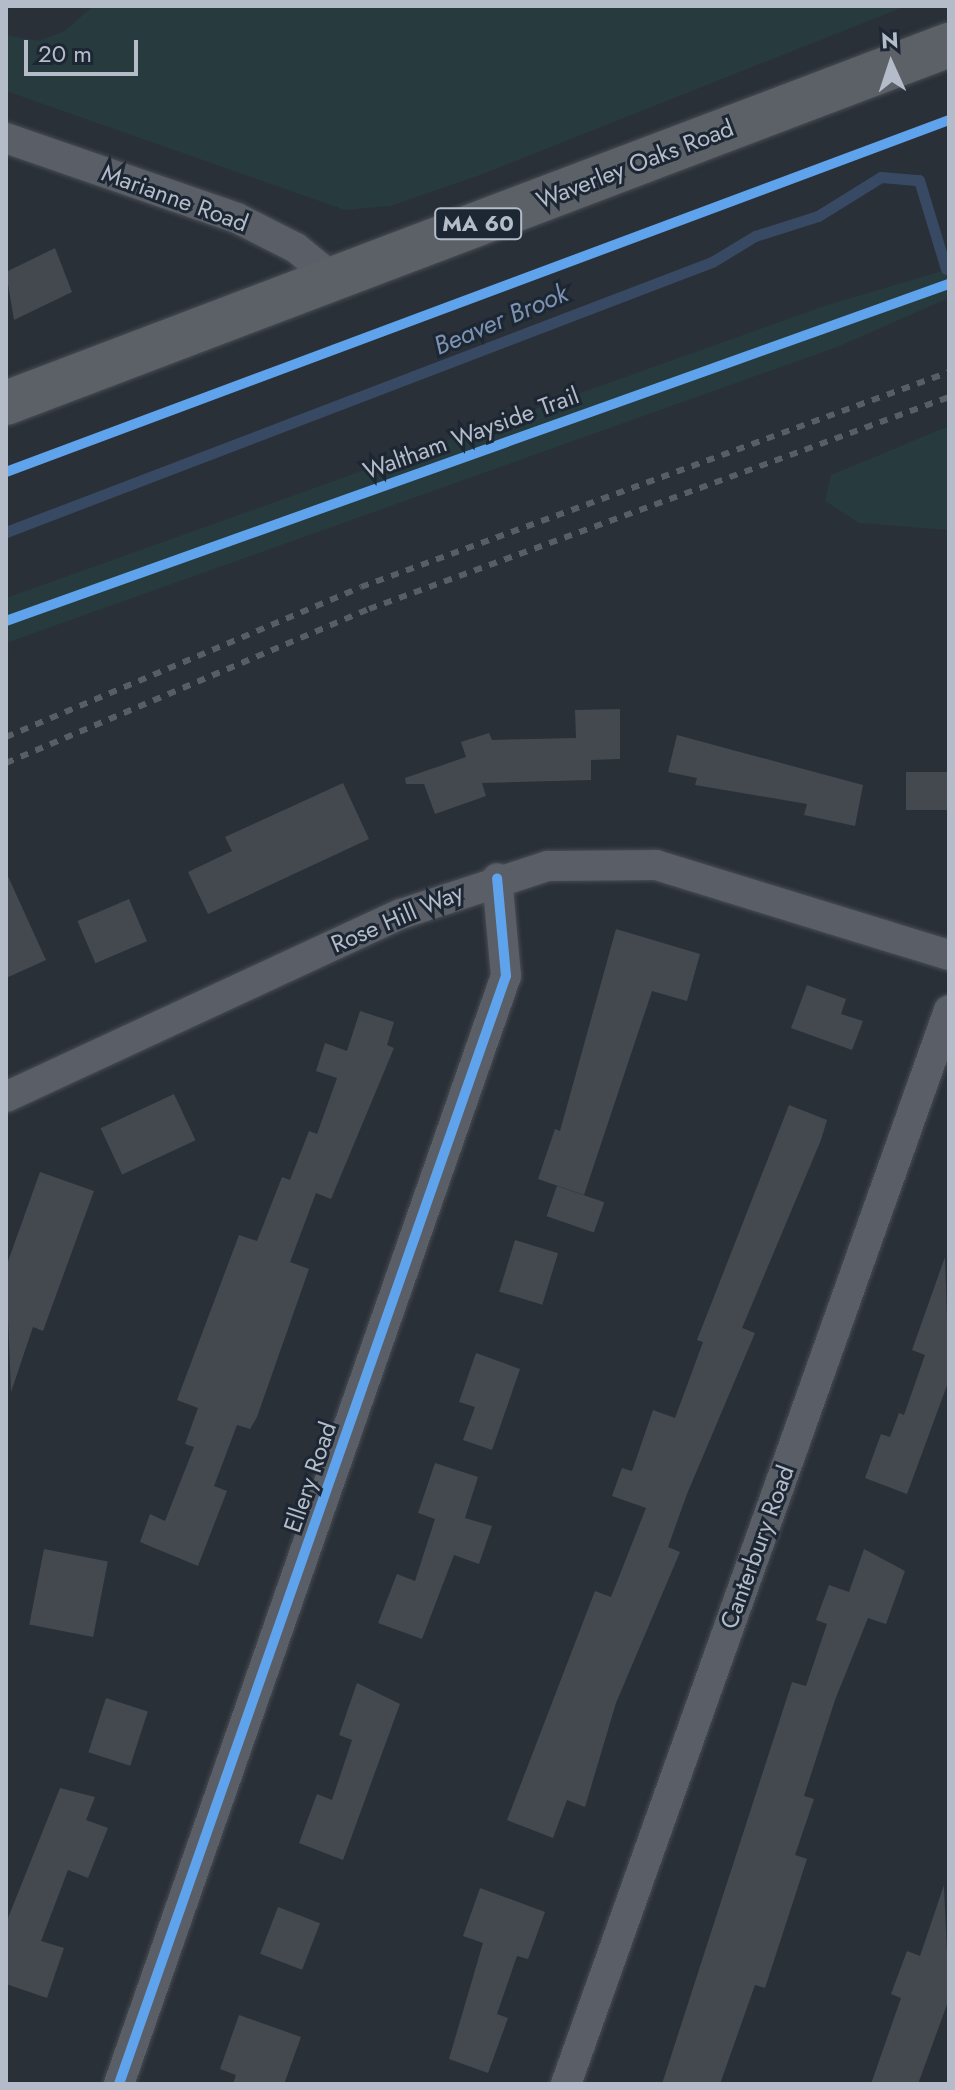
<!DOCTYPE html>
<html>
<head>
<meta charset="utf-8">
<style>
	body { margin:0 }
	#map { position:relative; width:955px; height:2090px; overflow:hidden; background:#2a3038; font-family:Jost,sans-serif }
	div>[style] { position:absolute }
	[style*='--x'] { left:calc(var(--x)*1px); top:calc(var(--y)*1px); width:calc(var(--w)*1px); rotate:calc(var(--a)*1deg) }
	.green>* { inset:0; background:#273a3e }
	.stream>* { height:11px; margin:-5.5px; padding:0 5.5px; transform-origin:5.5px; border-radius:5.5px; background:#384963 }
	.building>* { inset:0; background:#444950; transform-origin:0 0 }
	.roads { filter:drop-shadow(0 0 2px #484c53) drop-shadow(0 0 2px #484c53) }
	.minor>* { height:30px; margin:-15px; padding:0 15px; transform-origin:15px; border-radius:15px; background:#5a5e66 }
	.primary>* { height:44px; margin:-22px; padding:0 22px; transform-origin:22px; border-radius:22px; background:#5c6168 }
	.rail>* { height:6px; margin-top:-3px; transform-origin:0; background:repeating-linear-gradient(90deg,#595d64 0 8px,transparent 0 16px) }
	.cycleway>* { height:10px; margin:-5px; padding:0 5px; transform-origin:5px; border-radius:5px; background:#60a3ed }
	span { translate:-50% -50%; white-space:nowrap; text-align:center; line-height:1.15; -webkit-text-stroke:6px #1d2633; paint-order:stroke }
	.shield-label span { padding:2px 6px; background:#1d2633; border:2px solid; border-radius:6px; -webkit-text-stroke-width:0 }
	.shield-label { font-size:22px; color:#b4bcc9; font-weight:700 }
	.street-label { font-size:24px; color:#b4bcc9 }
	.water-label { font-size:26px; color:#7c92b1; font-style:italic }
	.frame { position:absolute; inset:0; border:8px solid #b4bcc9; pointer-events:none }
	.north { position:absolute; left:851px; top:24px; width:80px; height:80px; -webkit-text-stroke:6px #1d2633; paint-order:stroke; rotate:357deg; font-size:22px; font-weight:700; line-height:32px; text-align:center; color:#b4bcc9 }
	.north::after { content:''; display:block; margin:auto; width:28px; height:36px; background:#b4bcc9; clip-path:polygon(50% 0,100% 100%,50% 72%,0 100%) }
	.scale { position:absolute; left:24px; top:40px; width:114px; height:36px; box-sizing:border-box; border:4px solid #b4bcc9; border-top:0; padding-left:10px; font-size:24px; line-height:28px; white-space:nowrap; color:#b4bcc9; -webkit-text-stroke:6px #1d2633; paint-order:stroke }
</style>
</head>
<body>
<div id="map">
	<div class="green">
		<i style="clip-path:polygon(93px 6px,906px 6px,480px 175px,390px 206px,345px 210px,6px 91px,6px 35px,39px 41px,65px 31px)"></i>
		<i style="clip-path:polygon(949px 269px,949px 298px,837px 347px,6px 643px,6px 598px,824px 306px)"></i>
		<i style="clip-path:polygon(949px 426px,949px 530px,859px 523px,825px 501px,831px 475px)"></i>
	</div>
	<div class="stream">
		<i style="--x:6;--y:532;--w:756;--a:-20.93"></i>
		<i style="--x:712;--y:262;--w:50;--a:-31.2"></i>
		<i style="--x:755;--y:236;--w:66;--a:-17.6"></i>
		<i style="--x:818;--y:216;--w:74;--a:-31.8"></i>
		<i style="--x:881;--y:177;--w:38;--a:5"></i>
		<i style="--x:919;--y:180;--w:93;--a:73.1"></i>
	</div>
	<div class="building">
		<i style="clip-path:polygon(55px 248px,72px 292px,14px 320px,6px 272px)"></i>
		<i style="clip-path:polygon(620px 709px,620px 759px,591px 760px,591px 780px,482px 783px,486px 796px,435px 814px,424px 784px,406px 784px,405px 778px,466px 757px,461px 742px,489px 733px,492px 740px,576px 738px,575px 710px)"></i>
		<i style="clip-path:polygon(677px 735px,863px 785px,855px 826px,804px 815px,807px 804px,695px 785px,697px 778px,668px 772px)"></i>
		<i style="left:949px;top:772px;width:38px;height:43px;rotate:90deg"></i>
		<i style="clip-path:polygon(343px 783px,369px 839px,208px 914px,188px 872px,232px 851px,225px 837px)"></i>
		<i style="clip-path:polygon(6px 872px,46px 960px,6px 978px)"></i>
		<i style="left:129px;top:899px;width:46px;height:56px;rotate:67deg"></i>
		<i style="clip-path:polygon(616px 929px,700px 954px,687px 1001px,652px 991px,584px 1195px,538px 1179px,555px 1129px,560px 1131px)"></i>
		<i style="clip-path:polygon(807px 985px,846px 999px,841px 1014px,863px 1021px,852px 1050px,791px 1028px)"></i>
		<i style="clip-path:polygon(360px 1011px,394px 1022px,387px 1045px,394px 1048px,331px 1199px,316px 1193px,290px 1262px,309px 1269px,257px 1417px,250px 1429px,237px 1425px,214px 1486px,227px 1491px,198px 1566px,140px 1542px,150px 1514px,165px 1521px,194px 1447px,185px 1444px,198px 1408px,177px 1400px,239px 1235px,257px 1241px,282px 1177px,290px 1180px,309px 1131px,317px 1134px,337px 1078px,316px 1071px,325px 1043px,347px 1051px)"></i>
		<i style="left:174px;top:1094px;width:51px;height:81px;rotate:65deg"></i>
		<i style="clip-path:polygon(789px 1105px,827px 1120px,821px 1140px,742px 1328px,755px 1333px,687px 1494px,668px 1547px,680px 1552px,616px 1703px,585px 1807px,567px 1800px,553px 1838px,507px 1820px,595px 1591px,611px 1597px,646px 1508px,612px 1496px,622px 1468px,632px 1471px,653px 1410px,675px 1418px,703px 1342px,697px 1340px)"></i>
		<i style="clip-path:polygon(40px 1172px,94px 1191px,43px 1331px,33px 1327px,11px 1392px,6px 1267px)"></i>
		<i style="left:557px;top:1186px;width:50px;height:32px;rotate:19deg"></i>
		<i style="left:515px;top:1240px;width:45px;height:54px;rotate:17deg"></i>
		<i style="clip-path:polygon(945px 1257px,949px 1380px,907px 1494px,865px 1478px,881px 1434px,890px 1437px,899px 1413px,904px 1415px,925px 1355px,912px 1350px)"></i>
		<i style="clip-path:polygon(476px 1353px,520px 1369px,492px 1450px,463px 1440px,475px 1407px,459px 1402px)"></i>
		<i style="clip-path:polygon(435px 1463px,478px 1477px,465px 1518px,492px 1526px,479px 1564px,454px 1555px,422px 1639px,378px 1623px,397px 1574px,415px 1581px,435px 1519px,418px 1513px)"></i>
		<i style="left:44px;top:1549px;width:65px;height:77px;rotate:11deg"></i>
		<i style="clip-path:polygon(864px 1549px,905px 1571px,886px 1624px,868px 1618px,835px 1700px,804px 1796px,814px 1799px,795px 1855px,807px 1859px,765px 1988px,755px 1985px,720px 2084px,662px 2084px,792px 1682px,806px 1686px,827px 1624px,816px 1620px,829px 1585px,849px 1592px)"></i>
		<i style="clip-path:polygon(357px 1683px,400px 1704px,343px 1860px,299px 1843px,317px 1794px,332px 1800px,352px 1740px,339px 1735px)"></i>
		<i style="left:106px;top:1698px;width:44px;height:57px;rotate:18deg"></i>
		<i style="clip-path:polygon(60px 1788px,95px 1797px,86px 1820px,108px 1828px,88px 1878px,68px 1870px,41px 1941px,64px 1948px,47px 1998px,6px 1984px,6px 1923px)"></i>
		<i style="clip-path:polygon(944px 1885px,949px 1999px,918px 2084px,871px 2084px,901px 1998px,891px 1994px,907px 1951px,920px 1956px)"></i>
		<i style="clip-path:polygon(480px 1888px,545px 1912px,528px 1959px,517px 1956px,497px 2014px,508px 2018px,488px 2073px,449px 2059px,483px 1943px,463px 1936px)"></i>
		<i style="left:278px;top:1907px;width:45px;height:50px;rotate:21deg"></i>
		<i style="clip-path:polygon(239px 2015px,301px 2037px,284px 2084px,233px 2084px,236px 2075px,220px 2069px)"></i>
	</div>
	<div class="roads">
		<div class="minor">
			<i style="--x:6;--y:138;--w:244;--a:19.1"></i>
			<i style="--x:237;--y:218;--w:66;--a:27"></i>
			<i style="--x:296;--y:248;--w:49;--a:39.2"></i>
			<i style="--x:6;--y:1097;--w:435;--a:-24.9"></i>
			<i style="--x:401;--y:914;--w:155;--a:-18.1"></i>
			<i style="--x:548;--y:866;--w:108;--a:-0.5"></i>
			<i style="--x:656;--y:865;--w:307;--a:17.1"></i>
			<i style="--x:119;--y:2084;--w:1174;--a:-70.75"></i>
			<i style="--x:506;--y:976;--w:98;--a:-95.2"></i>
			<i style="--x:566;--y:2084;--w:1140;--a:-70.37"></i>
		</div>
		<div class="primary">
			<i style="--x:6;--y:403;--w:1009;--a:-20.79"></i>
		</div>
	</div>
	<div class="rail">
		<i style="--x:6;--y:737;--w:385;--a:-22.9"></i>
		<i style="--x:361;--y:587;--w:626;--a:-20.08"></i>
		<i style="--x:6;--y:763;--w:394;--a:-23"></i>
		<i style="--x:369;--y:609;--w:618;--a:-20.08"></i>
	</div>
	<div class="cycleway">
		<i style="--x:6;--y:472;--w:1007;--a:-20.47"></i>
		<i style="--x:6;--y:621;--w:1001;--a:-19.67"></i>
		<i style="--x:119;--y:2084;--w:1174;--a:-70.75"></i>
		<i style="--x:506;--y:976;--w:98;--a:-95.2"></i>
	</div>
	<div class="shield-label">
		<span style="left:478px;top:224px">MA 60</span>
	</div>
	<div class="street-label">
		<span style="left:635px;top:164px;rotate:-21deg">Waverley Oaks Road</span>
		<span style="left:175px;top:198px;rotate:20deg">Marianne Road</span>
		<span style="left:471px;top:433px;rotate:-20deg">Waltham Wayside Trail</span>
		<span style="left:397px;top:918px;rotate:-23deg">Rose Hill Way</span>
		<span style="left:310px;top:1477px;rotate:-71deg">Ellery Road</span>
		<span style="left:757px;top:1547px;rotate:-70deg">Canterbury Road</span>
	</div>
	<div class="water-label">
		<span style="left:501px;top:320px;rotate:-23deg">Beaver Brook</span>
	</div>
	<div class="frame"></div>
	<div class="north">N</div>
	<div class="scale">20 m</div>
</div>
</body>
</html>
